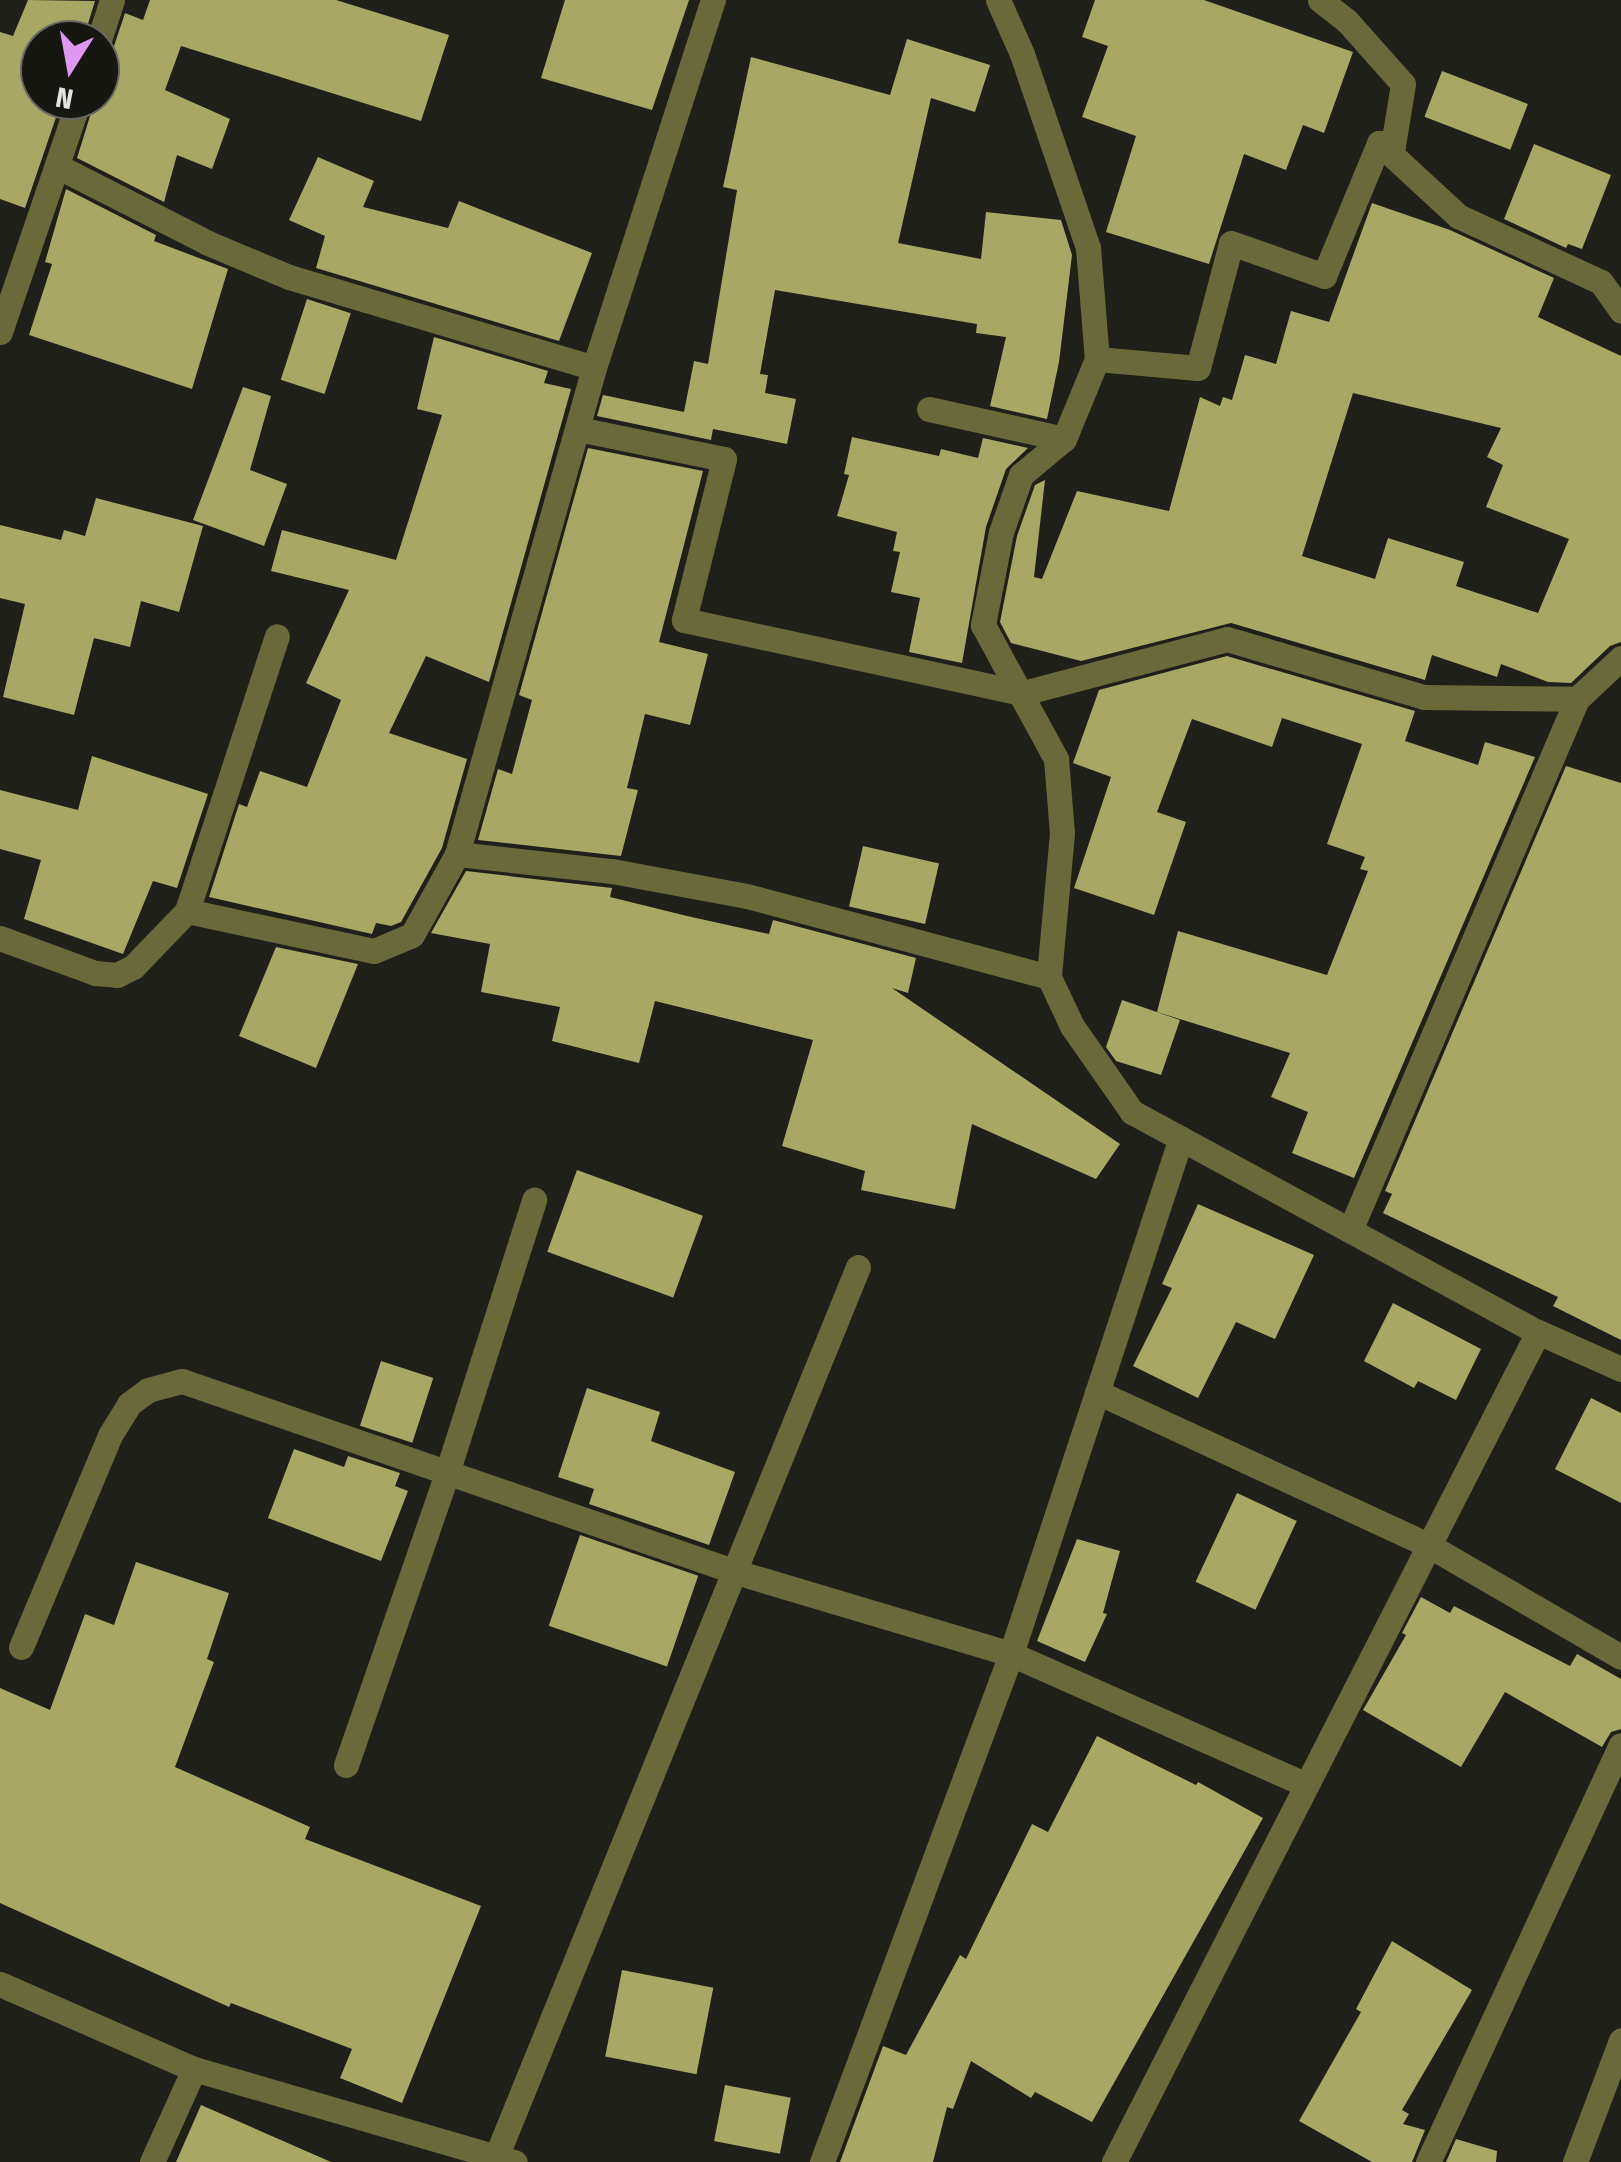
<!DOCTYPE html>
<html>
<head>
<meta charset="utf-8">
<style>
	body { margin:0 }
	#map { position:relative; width:1621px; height:2162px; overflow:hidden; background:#20201a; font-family:"Fira Sans Condensed",sans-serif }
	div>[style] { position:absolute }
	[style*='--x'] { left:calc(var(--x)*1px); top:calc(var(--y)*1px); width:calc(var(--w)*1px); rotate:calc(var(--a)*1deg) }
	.building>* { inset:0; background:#a8a764; transform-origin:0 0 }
	.minor>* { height:25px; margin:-12.5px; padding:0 12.5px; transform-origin:12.5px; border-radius:12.5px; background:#6a693a }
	span { translate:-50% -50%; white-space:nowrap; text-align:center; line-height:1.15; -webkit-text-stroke:10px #171711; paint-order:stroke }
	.north { position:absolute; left:20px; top:20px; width:100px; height:100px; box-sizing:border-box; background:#171711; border:2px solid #696964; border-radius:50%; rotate:191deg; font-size:28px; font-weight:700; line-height:40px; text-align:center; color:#e4e4e0 }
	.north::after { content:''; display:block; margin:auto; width:35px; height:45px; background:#de98f2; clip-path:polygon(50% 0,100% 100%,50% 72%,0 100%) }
</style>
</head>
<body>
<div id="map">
	<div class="building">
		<i style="clip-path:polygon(28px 0,95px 1px,83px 40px,40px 40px,40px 100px,62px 100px,25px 208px,0 199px,0 32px,13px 36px)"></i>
		<i style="clip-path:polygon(150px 0,336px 0,449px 35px,421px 121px,181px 46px,165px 90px,230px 119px,212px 169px,177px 155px,164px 202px,77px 158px,95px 100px,100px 100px,100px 56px,114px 46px,125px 13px,143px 20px)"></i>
		<i style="clip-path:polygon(565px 0,689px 0,652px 110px,541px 78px)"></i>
		<i style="clip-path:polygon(1095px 0,1204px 0,1353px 52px,1324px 133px,1303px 125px,1286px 170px,1244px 154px,1209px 264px,1106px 232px,1136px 136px,1082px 117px,1108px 46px,1082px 37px)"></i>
		<i style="clip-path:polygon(907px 39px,990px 65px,975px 112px,931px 98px,898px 243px,981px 259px,986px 212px,1061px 220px,1072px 255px,1059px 362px,1047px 419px,990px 406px,1006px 337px,976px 333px,977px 324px,775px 290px,760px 374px,768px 375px,765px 393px,796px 399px,787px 444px,713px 429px,711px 440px,597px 416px,603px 395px,684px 412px,694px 361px,708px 364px,737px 190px,723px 187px,751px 57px,890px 95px)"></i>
		<i style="left:1442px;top:71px;width:92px;height:49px;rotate:21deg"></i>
		<i style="clip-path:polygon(1534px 144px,1611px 175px,1582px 249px,1568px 244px,1566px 248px,1504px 219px)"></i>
		<i style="clip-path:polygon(318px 157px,374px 181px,363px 207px,448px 228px,459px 201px,592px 253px,559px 341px,316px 268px,325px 236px,289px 220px)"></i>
		<i style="clip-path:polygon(66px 189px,156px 235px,154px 241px,228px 269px,192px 389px,29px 335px,52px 264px,45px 262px)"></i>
		<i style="clip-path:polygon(evenodd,1372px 203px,1450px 230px,1554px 278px,1538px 317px,1621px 356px,1621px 642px,1610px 646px,1571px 683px,1548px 682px,1501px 664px,1497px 677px,1432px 655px,1425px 680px,1231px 623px,1081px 661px,1011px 643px,1000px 622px,1017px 536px,1035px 485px,1045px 480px,1034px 577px,1042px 579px,1077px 491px,1169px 511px,1200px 397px,1220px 406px,1223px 397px,1232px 400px,1245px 355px,1276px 364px,1291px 311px,1329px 322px,1372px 203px,1353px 393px,1501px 428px,1487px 457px,1503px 465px,1486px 507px,1569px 539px,1538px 613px,1456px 586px,1464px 562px,1388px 538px,1375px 579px,1302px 556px,1353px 393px)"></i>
		<i style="left:307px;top:299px;width:46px;height:85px;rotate:18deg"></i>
		<i style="clip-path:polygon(434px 337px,548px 371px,544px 383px,571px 389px,489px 682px,426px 656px,389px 733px,467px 759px,442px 848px,401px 922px,391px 926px,376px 923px,372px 934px,209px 897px,239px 804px,247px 807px,260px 771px,307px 787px,341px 700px,306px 683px,349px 590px,271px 571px,282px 530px,396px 560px,442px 415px,417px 409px)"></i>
		<i style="clip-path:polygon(243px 387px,271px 396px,250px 470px,287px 484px,264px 546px,193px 520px)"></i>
		<i style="clip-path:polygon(852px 437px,939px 456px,941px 449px,978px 458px,983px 438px,1028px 448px,1006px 469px,986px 527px,962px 663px,909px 652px,920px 598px,891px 592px,900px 552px,893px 551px,897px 532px,837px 516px,849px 475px,844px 474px)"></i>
		<i style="clip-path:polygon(588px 448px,703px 471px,659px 642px,708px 654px,690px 725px,645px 714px,627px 788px,638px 790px,621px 856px,478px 840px,498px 769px,512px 774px,532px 700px,519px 695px)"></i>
		<i style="clip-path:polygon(96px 498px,203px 526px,179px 612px,141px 601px,130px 647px,94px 638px,74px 715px,3px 697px,25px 604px,0 598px,0 525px,61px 540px,64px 530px,85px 536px)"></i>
		<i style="clip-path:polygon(1227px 656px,1415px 711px,1405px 741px,1478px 765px,1485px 742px,1535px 757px,1354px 1178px,1292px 1153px,1308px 1112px,1271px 1097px,1290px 1053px,1157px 1012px,1178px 931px,1327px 975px,1368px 871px,1360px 869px,1365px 857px,1327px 844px,1362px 744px,1282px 718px,1272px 747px,1192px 719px,1157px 812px,1186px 822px,1154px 915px,1074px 888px,1111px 777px,1073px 763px,1099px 690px)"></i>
		<i style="clip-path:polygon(92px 756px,208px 794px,177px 888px,153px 881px,123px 954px,24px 919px,41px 860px,0 849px,0 790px,78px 810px)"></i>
		<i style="clip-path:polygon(1566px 766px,1621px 783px,1621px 1340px,1553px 1306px,1558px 1297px,1383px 1213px,1392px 1194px,1385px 1191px)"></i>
		<i style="left:863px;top:846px;width:78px;height:62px;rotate:13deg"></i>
		<i style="clip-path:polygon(466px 871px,612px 888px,610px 897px,687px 916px,769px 934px,773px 920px,916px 958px,908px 993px,892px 988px,1120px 1144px,1096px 1179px,972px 1124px,955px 1209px,861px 1190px,865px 1171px,782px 1146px,813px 1040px,655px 1001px,639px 1063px,552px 1041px,560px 1007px,481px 992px,490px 944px,431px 933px)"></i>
		<i style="clip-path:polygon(276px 947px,358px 964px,316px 1068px,239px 1036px)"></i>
		<i style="clip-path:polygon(1122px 1000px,1180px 1020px,1161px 1075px,1116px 1061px,1106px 1047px)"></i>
		<i style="left:577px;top:1170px;width:134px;height:87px;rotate:20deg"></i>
		<i style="clip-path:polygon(1198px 1204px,1314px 1255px,1275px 1339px,1236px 1322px,1198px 1398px,1133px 1366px,1172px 1288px,1162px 1284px)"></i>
		<i style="clip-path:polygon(1393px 1303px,1481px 1349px,1456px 1400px,1418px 1381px,1414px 1388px,1364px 1361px)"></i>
		<i style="left:381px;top:1361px;width:55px;height:68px;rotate:18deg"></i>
		<i style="clip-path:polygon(587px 1388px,660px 1412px,651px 1441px,735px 1472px,709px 1545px,589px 1504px,594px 1489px,558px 1477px)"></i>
		<i style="clip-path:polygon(1591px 1398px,1621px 1413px,1621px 1503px,1555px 1469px)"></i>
		<i style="clip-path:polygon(294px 1449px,344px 1467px,348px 1456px,400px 1473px,395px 1486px,408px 1491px,381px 1561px,268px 1518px)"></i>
		<i style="left:1237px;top:1493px;width:66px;height:98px;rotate:25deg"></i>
		<i style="left:580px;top:1535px;width:125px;height:96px;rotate:19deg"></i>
		<i style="clip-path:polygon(1077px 1539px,1120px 1551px,1103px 1613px,1107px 1614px,1085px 1662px,1037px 1641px)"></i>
		<i style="clip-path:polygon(136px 1562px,229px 1593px,207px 1659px,214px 1662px,175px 1767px,310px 1827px,305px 1839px,481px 1906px,402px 2103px,340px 2078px,352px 2049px,231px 2003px,229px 2007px,0 1903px,0 1688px,50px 1710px,85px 1614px,114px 1625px)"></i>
		<i style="clip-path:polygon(1421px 1597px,1450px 1613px,1454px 1606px,1570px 1666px,1577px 1654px,1621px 1679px,1621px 1729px,1611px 1732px,1602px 1747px,1505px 1692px,1461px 1767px,1363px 1710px,1406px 1635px,1402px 1633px)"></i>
		<i style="clip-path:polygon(1097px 1736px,1196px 1785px,1198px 1782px,1263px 1818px,1092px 2122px,1035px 2092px,1031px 2098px,971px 2061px,953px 2109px,947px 2107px,933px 2162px,840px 2162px,883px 2046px,906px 2055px,960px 1955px,966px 1959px,1032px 1824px,1048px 1832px)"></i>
		<i style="clip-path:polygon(1392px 1941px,1472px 1990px,1402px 2110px,1409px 2114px,1403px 2124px,1425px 2130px,1412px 2162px,1372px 2162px,1299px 2121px,1361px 2012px,1356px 2009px)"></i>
		<i style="left:622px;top:1970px;width:93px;height:88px;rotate:11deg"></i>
		<i style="left:725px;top:2085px;width:67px;height:57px;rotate:11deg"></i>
		<i style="clip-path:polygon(201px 2105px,331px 2162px,176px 2162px)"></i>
		<i style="clip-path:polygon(1456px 2139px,1497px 2151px,1496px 2162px,1446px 2162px)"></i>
	</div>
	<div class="minor">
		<i style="--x:998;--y:0;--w:59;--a:66"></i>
		<i style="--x:1022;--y:54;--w:205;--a:71.2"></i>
		<i style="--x:1088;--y:248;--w:111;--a:85.4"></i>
		<i style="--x:1097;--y:359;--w:87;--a:112.4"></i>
		<i style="--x:1064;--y:439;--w:56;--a:140.1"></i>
		<i style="--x:1021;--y:475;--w:60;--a:109.3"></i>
		<i style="--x:1001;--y:532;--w:95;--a:101"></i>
		<i style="--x:983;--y:625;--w:153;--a:61.4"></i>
		<i style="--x:1056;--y:759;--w:74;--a:85.4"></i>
		<i style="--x:1062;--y:833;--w:145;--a:95.2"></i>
		<i style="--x:1049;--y:977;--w:54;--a:64.9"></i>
		<i style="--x:1072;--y:1026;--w:105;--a:55.1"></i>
		<i style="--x:1132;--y:1112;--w:462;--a:28.5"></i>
		<i style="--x:1538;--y:1332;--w:91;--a:24"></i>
		<i style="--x:1320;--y:0;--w:34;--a:38"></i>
		<i style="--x:1347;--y:21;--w:84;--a:48.4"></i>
		<i style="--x:1403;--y:84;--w:62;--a:99.3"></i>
		<i style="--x:1393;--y:145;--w:14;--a:-172"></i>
		<i style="--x:1379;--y:143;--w:108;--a:42.7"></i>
		<i style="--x:1458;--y:216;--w:157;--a:24.8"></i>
		<i style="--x:1601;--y:282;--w:35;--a:55"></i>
		<i style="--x:99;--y:40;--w:42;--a:-72"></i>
		<i style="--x:57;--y:166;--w:169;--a:27"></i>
		<i style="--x:208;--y:243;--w:88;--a:22.8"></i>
		<i style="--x:289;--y:277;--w:318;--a:16.6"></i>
		<i style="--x:0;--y:332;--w:245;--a:-71.2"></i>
		<i style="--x:1097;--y:359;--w:101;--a:5.1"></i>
		<i style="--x:1198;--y:368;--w:129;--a:-75.2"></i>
		<i style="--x:1231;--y:243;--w:99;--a:19.5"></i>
		<i style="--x:1324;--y:276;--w:144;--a:-67.5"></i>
		<i style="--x:929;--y:409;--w:138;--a:12.5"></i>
		<i style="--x:578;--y:429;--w:149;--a:11.6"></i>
		<i style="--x:724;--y:459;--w:166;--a:104"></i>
		<i style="--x:684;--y:620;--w:347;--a:12.2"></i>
		<i style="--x:1023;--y:693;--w:211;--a:-14.8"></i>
		<i style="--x:1227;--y:639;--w:205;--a:16.4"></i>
		<i style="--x:1424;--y:697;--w:153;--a:0.7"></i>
		<i style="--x:1577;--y:699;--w:60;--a:-43"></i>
		<i style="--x:457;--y:854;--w:156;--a:6.3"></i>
		<i style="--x:612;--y:871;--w:137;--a:10.5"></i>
		<i style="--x:747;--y:896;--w:313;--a:15"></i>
		<i style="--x:187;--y:911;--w:289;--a:-71.9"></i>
		<i style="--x:0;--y:938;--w:101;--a:20.2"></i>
		<i style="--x:95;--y:973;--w:22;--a:5"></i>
		<i style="--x:117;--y:975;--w:18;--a:-27"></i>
		<i style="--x:133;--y:967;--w:78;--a:-46"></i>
		<i style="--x:187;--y:911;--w:191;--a:12.1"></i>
		<i style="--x:374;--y:951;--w:41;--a:-22.8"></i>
		<i style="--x:412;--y:935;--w:93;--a:-60.9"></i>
		<i style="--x:457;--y:854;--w:505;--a:-74.26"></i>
		<i style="--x:594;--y:368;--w:387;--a:-72.1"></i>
		<i style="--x:1351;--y:1228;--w:575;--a:-66.87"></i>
		<i style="--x:1097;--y:1392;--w:365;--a:24.8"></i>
		<i style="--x:1428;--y:1545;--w:223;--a:30.1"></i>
		<i style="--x:21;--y:1647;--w:230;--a:-67.2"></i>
		<i style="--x:110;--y:1435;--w:36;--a:-58"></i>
		<i style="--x:129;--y:1404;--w:24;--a:-36"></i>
		<i style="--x:148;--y:1390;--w:35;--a:-15"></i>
		<i style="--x:182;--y:1381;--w:586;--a:19.02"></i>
		<i style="--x:736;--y:1572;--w:287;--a:16.6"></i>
		<i style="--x:1011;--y:1654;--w:321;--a:23.9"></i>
		<i style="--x:346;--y:1765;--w:309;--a:-70.9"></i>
		<i style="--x:447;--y:1473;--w:287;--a:-72.3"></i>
		<i style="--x:0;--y:1984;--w:212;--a:23.7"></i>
		<i style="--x:194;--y:2069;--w:334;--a:16.2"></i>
		<i style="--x:152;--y:2162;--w:102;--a:-65.7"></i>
		<i style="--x:494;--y:2162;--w:966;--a:-67.87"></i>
		<i style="--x:822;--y:2162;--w:542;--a:-69.59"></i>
		<i style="--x:1011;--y:1654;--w:543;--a:-71.77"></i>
		<i style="--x:1114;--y:2162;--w:932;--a:-62.94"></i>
		<i style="--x:1428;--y:2162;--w:459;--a:-65.2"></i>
		<i style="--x:1575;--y:2162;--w:130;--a:-69.3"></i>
	</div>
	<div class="north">N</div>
</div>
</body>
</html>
